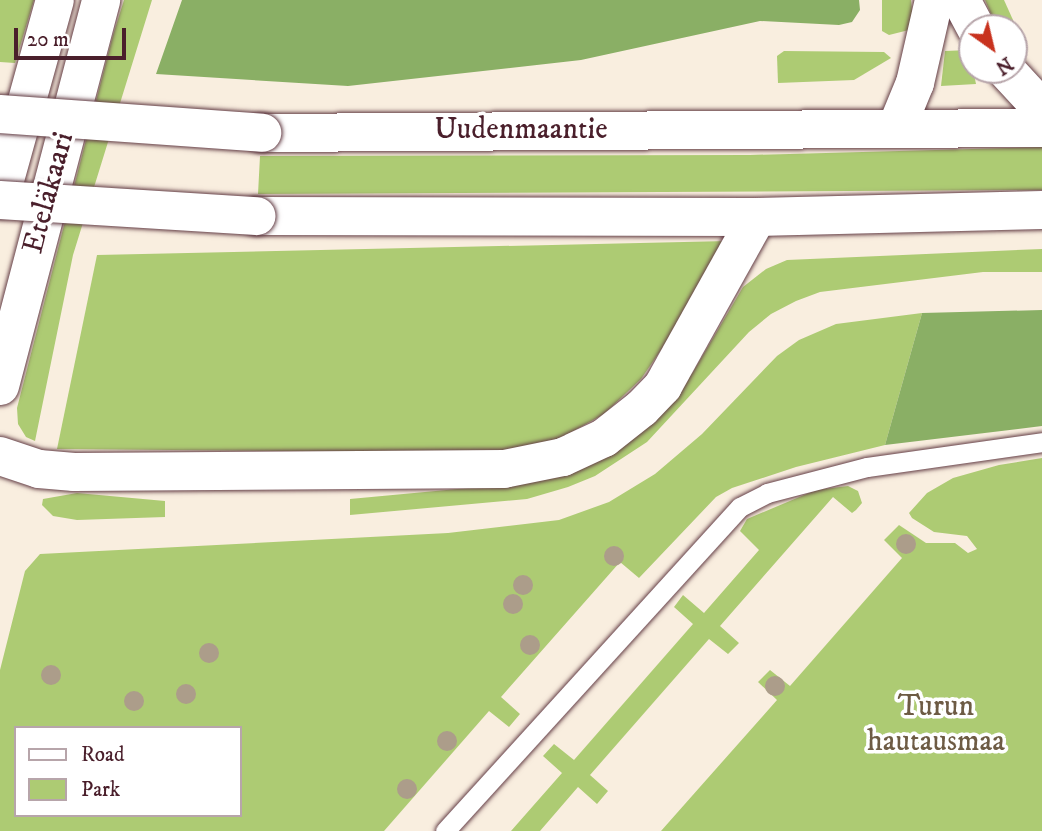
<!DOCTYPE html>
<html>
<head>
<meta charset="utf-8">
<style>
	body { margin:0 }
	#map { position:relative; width:1042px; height:831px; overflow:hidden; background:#f9eedf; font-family:"IM FELL DW Pica",serif }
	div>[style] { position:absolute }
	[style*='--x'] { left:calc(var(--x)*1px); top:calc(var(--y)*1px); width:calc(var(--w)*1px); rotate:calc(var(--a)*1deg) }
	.green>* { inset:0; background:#adcb73 }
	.forest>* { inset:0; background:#8aaf65 }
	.roads { filter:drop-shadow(0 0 2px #643e46) drop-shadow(0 0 2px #643e46) }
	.service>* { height:19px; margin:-9.5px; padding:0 9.5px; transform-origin:9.5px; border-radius:9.5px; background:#fff }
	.secondary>* { height:38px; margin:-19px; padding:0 19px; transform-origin:19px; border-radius:19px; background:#fff }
	.bridges { filter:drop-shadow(0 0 2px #643e46) drop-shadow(0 0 2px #643e46) }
	.secondary-bridge>* { height:38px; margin:-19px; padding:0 19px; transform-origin:19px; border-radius:19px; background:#fff }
	.trees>* { width:20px; height:20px; margin:-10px; border-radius:50%; background:#ac9d8a }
	span { translate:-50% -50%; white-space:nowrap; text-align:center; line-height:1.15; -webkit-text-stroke:7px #fff; paint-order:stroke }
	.street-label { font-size:30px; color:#4a1f2b }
	.park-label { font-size:30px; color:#6d5b44 }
	.legend { position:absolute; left:14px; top:726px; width:228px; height:91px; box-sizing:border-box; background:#fff; border:2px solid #b7a5aa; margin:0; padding:9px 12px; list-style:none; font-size:21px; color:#4a1f2b }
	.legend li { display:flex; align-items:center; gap:14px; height:35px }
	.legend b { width:35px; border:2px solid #b7a5aa }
	.north { position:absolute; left:958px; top:14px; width:70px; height:70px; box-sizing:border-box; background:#fff; border:2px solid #b7a5aa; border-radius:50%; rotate:146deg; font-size:19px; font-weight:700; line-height:28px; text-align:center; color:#4a1f2b }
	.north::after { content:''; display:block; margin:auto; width:24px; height:32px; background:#c8321e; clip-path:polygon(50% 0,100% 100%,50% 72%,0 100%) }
	.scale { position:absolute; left:14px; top:28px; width:112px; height:32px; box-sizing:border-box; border:4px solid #4a1f2b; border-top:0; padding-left:9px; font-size:21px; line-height:24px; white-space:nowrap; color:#4a1f2b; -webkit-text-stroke:5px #fff; paint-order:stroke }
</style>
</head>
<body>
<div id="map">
	<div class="green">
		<i style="clip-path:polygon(0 0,34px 0,15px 63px,0 62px)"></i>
		<i style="clip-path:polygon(124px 0,152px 0,73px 255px,35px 441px,26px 437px,18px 424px,17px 408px,113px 35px)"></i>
		<i style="clip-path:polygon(882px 0,911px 0,913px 21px,909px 30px,889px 35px,882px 31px)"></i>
		<i style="clip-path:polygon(985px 0,1004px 0,1013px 20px,1012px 28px,997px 28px)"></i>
		<i style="clip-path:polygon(969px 50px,976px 84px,941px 86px,945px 51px)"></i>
		<i style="clip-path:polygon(784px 51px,884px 52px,891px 58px,854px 80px,778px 83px,777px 56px)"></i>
		<i style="clip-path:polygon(1042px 147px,1042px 190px,258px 194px,260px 156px,750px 155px)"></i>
		<i style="clip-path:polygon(728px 241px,674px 331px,641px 379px,604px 414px,559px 439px,529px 448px,484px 453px,57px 449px,97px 255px)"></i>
		<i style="clip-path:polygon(1042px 249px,1042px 272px,983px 272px,820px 292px,796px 301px,771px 314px,749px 332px,647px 442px,595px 476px,568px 487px,527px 499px,350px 515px,350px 499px,489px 486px,623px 446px,656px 418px,693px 372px,743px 287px,766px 269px,787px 260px)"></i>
		<i style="clip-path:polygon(evenodd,922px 313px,885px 445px,796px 467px,732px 488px,716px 497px,639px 578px,620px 562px,501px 697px,520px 714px,509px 727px,489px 711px,384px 831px,0 831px,0 670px,25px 571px,40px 554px,448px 533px,559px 520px,609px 502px,655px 474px,702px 434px,777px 356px,799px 340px,836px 324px,922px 313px,16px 728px,240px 728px,240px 815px,16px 815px,16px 728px)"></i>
		<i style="clip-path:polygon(1042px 458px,1042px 831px,661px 831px,777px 700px,758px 682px,770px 670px,790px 686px,902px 558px,884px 540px,899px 525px,926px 543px,955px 543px,968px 553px,977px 549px,967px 536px,934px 532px,912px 518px,909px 513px,927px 493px,953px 478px,999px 465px)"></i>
		<i style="clip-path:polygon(848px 486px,858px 491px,862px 503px,856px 510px,852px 513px,833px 497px,720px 626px,739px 643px,728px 654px,709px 639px,590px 775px,608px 791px,597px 804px,578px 787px,540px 831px,511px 831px,562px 773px,543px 756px,554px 744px,574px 760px,693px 624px,674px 607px,683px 595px,704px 613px,759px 550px,740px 531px,747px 519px,816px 490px)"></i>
		<i style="clip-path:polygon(77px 493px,165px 501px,165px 517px,77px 520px,53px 516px,42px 505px,43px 499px)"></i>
	</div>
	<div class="forest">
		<i style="clip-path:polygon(182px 0,859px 0,860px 10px,852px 22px,839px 25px,760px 21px,581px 60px,348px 86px,156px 74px)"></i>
		<i style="clip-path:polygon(1042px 310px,1042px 426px,885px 445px,922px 313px)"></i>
	</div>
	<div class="roads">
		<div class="service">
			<i style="--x:445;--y:831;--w:438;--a:-47.7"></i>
			<i style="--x:740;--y:507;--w:30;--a:-27"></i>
			<i style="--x:767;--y:493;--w:103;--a:-14.6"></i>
			<i style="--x:867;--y:467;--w:177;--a:-8.1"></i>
		</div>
		<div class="secondary">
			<i style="--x:961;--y:0;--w:32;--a:62"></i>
			<i style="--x:1006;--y:70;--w:53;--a:47.3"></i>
			<i style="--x:896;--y:129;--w:50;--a:-67.6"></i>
			<i style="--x:915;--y:83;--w:85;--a:-77.1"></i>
			<i style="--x:262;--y:133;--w:780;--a:-0.37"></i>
			<i style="--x:0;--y:198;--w:205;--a:-74.5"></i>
			<i style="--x:257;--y:216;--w:500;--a:0.11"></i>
			<i style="--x:757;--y:217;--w:285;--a:-1.4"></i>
			<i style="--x:0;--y:386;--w:399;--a:-75.3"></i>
			<i style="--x:0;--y:456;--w:41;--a:18.4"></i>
			<i style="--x:39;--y:469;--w:35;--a:5"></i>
			<i style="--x:74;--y:472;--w:430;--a:-0.4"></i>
			<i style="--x:504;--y:469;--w:60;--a:-11.5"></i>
			<i style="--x:563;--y:457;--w:45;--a:-24.9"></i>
			<i style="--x:604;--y:438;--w:48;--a:-38.3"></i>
			<i style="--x:642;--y:408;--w:30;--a:-46"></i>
			<i style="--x:663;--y:386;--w:193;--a:-60.9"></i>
		</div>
	</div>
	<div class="bridges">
		<div class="secondary-bridge">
			<i style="--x:0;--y:114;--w:263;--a:4.1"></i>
			<i style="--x:0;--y:200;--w:257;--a:3.6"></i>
		</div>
	</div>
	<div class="trees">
		<i style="left:906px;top:544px"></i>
		<i style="left:614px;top:556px"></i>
		<i style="left:523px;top:585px"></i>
		<i style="left:513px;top:604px"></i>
		<i style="left:530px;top:645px"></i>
		<i style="left:209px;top:653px"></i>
		<i style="left:51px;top:675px"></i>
		<i style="left:775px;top:686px"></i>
		<i style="left:186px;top:694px"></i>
		<i style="left:134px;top:701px"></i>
		<i style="left:447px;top:741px"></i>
		<i style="left:407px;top:789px"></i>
	</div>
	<div class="street-label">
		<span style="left:521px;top:130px">Uudenmaantie</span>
		<span style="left:49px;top:193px;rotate:-75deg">Eteläkaari</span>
	</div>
	<div class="park-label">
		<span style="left:936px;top:724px">Turun<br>hautausmaa</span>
	</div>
	<ul class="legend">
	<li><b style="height:9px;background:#fff"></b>Road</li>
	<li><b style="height:19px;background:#adcb73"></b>Park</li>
	</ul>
	<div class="north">N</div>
	<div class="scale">20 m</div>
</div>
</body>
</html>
